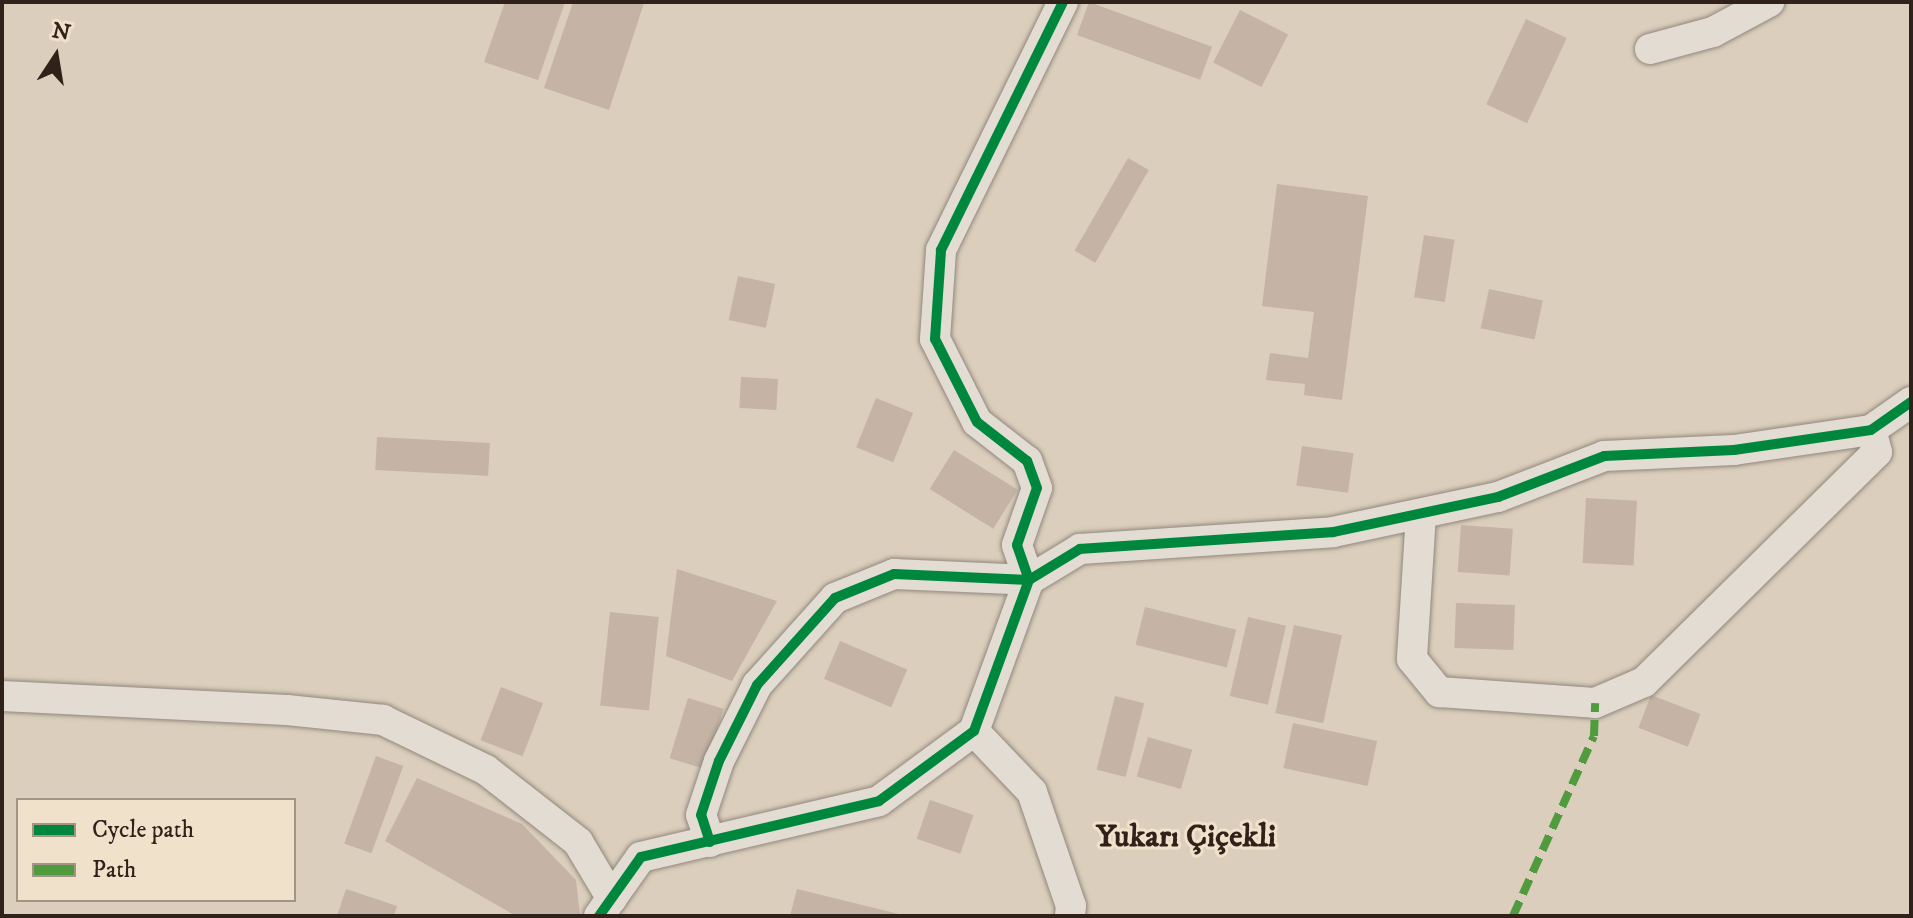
<!DOCTYPE html>
<html>
<head>
<meta charset="utf-8">
<style>
	body { margin:0 }
	#map { position:relative; width:1913px; height:918px; overflow:hidden; background:#dbcebc; font-family:"IM FELL DW Pica",serif }
	div>[style] { position:absolute }
	[style*='--x'] { left:calc(var(--x)*1px); top:calc(var(--y)*1px); width:calc(var(--w)*1px); rotate:calc(var(--a)*1deg) }
	.building>* { inset:0; background:#c5b3a5; transform-origin:0 0 }
	.roads { filter:drop-shadow(0 0 2px #91887d) drop-shadow(0 0 2px #91887d) }
	.minor>* { height:30px; margin:-15px; padding:0 15px; transform-origin:15px; border-radius:15px; background:#e3dcd3 }
	.quiet>* { height:8px; margin-top:-4px; transform-origin:0; background:repeating-linear-gradient(90deg,#509b3e 0 16px,transparent 0 24px) }
	.cycleway>* { height:10px; margin:-5px; padding:0 5px; transform-origin:5px; border-radius:5px; background:#00873e }
	span { translate:-50% -50%; white-space:nowrap; text-align:center; line-height:1.15; -webkit-text-stroke:6px #f0e1cb; paint-order:stroke }
	.quarter-label { font-size:32px; color:#31211b; font-weight:700 }
	.frame { position:absolute; inset:0; border:4px solid #31211b; pointer-events:none }
	.legend { position:absolute; left:16px; top:798px; width:280px; height:104px; box-sizing:border-box; background:#f0e1cb; border:2px solid #a49485; margin:0; padding:10px 14px; list-style:none; font-size:24px; color:#31211b }
	.legend li { display:flex; align-items:center; gap:16px; height:40px }
	.legend b { width:40px; border:2px solid #a49485 }
	.north { position:absolute; left:16px; top:16px; width:80px; height:80px; -webkit-text-stroke:6px #f0e1cb; paint-order:stroke; rotate:12deg; font-size:22px; font-weight:700; line-height:32px; text-align:center; color:#31211b }
	.north::after { content:''; display:block; margin:auto; width:28px; height:36px; background:#31211b; clip-path:polygon(50% 0,100% 100%,50% 72%,0 100%) }
</style>
</head>
<body>
<div id="map">
	<div class="building">
		<i style="clip-path:polygon(505px 2px,565px 2px,538px 80px,484px 62px)"></i>
		<i style="clip-path:polygon(573px 2px,644px 3px,609px 110px,544px 88px)"></i>
		<i style="left:1089px;top:2px;width:131px;height:35px;rotate:20deg"></i>
		<i style="left:1240px;top:10px;width:54px;height:59px;rotate:27deg"></i>
		<i style="left:1526px;top:19px;width:45px;height:94px;rotate:25deg"></i>
		<i style="left:1128px;top:158px;width:24px;height:107px;rotate:30deg"></i>
		<i style="clip-path:polygon(1277px 184px,1368px 196px,1342px 400px,1304px 395px,1305px 384px,1266px 380px,1270px 353px,1308px 358px,1314px 312px,1262px 306px)"></i>
		<i style="left:1424px;top:235px;width:31px;height:63px;rotate:9deg"></i>
		<i style="left:738px;top:276px;width:38px;height:45px;rotate:12deg"></i>
		<i style="left:1489px;top:289px;width:55px;height:40px;rotate:12deg"></i>
		<i style="left:741px;top:377px;width:37px;height:31px;rotate:3deg"></i>
		<i style="left:876px;top:398px;width:40px;height:53px;rotate:22deg"></i>
		<i style="left:377px;top:437px;width:113px;height:33px;rotate:3deg"></i>
		<i style="left:1302px;top:446px;width:52px;height:40px;rotate:8deg"></i>
		<i style="left:954px;top:450px;width:75px;height:46px;rotate:32deg"></i>
		<i style="left:1586px;top:498px;width:51px;height:65px;rotate:3deg"></i>
		<i style="left:1461px;top:525px;width:52px;height:47px;rotate:4deg"></i>
		<i style="clip-path:polygon(677px 569px,777px 601px,732px 681px,666px 656px)"></i>
		<i style="left:1456px;top:603px;width:59px;height:45px;rotate:2deg"></i>
		<i style="left:1145px;top:607px;width:94px;height:39px;rotate:14deg"></i>
		<i style="left:610px;top:612px;width:49px;height:94px;rotate:6deg"></i>
		<i style="left:1248px;top:617px;width:39px;height:81px;rotate:13deg"></i>
		<i style="left:1294px;top:625px;width:49px;height:90px;rotate:12deg"></i>
		<i style="left:840px;top:641px;width:73px;height:41px;rotate:23deg"></i>
		<i style="left:501px;top:687px;width:45px;height:57px;rotate:21deg"></i>
		<i style="left:1651px;top:695px;width:53px;height:35px;rotate:21deg"></i>
		<i style="left:1115px;top:696px;width:30px;height:76px;rotate:14deg"></i>
		<i style="left:688px;top:698px;width:37px;height:63px;rotate:17deg"></i>
		<i style="left:1293px;top:723px;width:86px;height:46px;rotate:12deg"></i>
		<i style="left:1148px;top:737px;width:46px;height:41px;rotate:16deg"></i>
		<i style="left:376px;top:756px;width:29px;height:93px;rotate:20deg"></i>
		<i style="clip-path:polygon(417px 778px,522px 824px,576px 880px,580px 916px,516px 916px,385px 841px)"></i>
		<i style="left:930px;top:800px;width:46px;height:41px;rotate:19deg"></i>
		<i style="clip-path:polygon(346px 889px,397px 906px,394px 916px,337px 916px)"></i>
		<i style="clip-path:polygon(797px 889px,903px 915px,903px 916px,790px 916px)"></i>
	</div>
	<div class="roads">
		<div class="minor">
			<i style="--x:1650;--y:49;--w:65;--a:-15.1"></i>
			<i style="--x:1713;--y:32;--w:64;--a:-28.2"></i>
			<i style="--x:1421;--y:514;--w:145;--a:93.6"></i>
			<i style="--x:1412;--y:659;--w:43;--a:50.7"></i>
			<i style="--x:1439;--y:692;--w:156;--a:4"></i>
			<i style="--x:1595;--y:703;--w:53;--a:-23.2"></i>
			<i style="--x:1644;--y:682;--w:327;--a:-44.6"></i>
			<i style="--x:1877;--y:452;--w:23;--a:-105"></i>
			<i style="--x:2;--y:696;--w:285;--a:2.8"></i>
			<i style="--x:287;--y:710;--w:97;--a:5.9"></i>
			<i style="--x:383;--y:720;--w:114;--a:25.9"></i>
			<i style="--x:486;--y:770;--w:117;--a:38"></i>
			<i style="--x:578;--y:842;--w:66;--a:59.2"></i>
			<i style="--x:974;--y:731;--w:84;--a:46.4"></i>
			<i style="--x:1032;--y:792;--w:120;--a:71.1"></i>
			<i style="--x:1071;--y:906;--w:10;--a:96"></i>
			<i style="--x:710;--y:842;--w:28;--a:-108"></i>
			<i style="--x:701;--y:815;--w:57;--a:-71.6"></i>
			<i style="--x:719;--y:761;--w:85;--a:-63.4"></i>
			<i style="--x:757;--y:685;--w:117;--a:-48.1"></i>
			<i style="--x:835;--y:598;--w:64;--a:-22.1"></i>
			<i style="--x:894;--y:574;--w:135;--a:2.5"></i>
			<i style="--x:1029;--y:580;--w:37;--a:-109"></i>
			<i style="--x:1017;--y:545;--w:60;--a:-70.7"></i>
			<i style="--x:1037;--y:488;--w:29;--a:-110"></i>
			<i style="--x:1027;--y:461;--w:63;--a:-142"></i>
			<i style="--x:977;--y:422;--w:93;--a:-116.8"></i>
			<i style="--x:935;--y:339;--w:89;--a:-86.1"></i>
			<i style="--x:941;--y:250;--w:276;--a:-63.8"></i>
			<i style="--x:599;--y:916;--w:72;--a:-54.6"></i>
			<i style="--x:641;--y:857;--w:244;--a:-13.2"></i>
			<i style="--x:879;--y:801;--w:118;--a:-36.4"></i>
			<i style="--x:974;--y:731;--w:161;--a:-70"></i>
			<i style="--x:1029;--y:580;--w:60;--a:-31.3"></i>
			<i style="--x:1080;--y:549;--w:254;--a:-3.8"></i>
			<i style="--x:1333;--y:532;--w:169;--a:-12"></i>
			<i style="--x:1498;--y:497;--w:114;--a:-21.1"></i>
			<i style="--x:1604;--y:456;--w:130;--a:-2.6"></i>
			<i style="--x:1734;--y:450;--w:138;--a:-8.3"></i>
			<i style="--x:1871;--y:430;--w:49;--a:-35"></i>
		</div>
	</div>
	<div class="quiet">
		<i style="--x:1513;--y:916;--w:197;--a:-65.8"></i>
		<i style="--x:1594;--y:736;--w:33;--a:-88"></i>
	</div>
	<div class="cycleway">
		<i style="--x:710;--y:842;--w:28;--a:-108"></i>
		<i style="--x:701;--y:815;--w:57;--a:-71.6"></i>
		<i style="--x:719;--y:761;--w:85;--a:-63.4"></i>
		<i style="--x:757;--y:685;--w:117;--a:-48.1"></i>
		<i style="--x:835;--y:598;--w:64;--a:-22.1"></i>
		<i style="--x:894;--y:574;--w:135;--a:2.5"></i>
		<i style="--x:1029;--y:580;--w:37;--a:-109"></i>
		<i style="--x:1017;--y:545;--w:60;--a:-70.7"></i>
		<i style="--x:1037;--y:488;--w:29;--a:-110"></i>
		<i style="--x:1027;--y:461;--w:63;--a:-142"></i>
		<i style="--x:977;--y:422;--w:93;--a:-116.8"></i>
		<i style="--x:935;--y:339;--w:89;--a:-86.1"></i>
		<i style="--x:941;--y:250;--w:276;--a:-63.8"></i>
		<i style="--x:599;--y:916;--w:72;--a:-54.6"></i>
		<i style="--x:641;--y:857;--w:244;--a:-13.2"></i>
		<i style="--x:879;--y:801;--w:118;--a:-36.4"></i>
		<i style="--x:974;--y:731;--w:161;--a:-70"></i>
		<i style="--x:1029;--y:580;--w:60;--a:-31.3"></i>
		<i style="--x:1080;--y:549;--w:254;--a:-3.8"></i>
		<i style="--x:1333;--y:532;--w:169;--a:-12"></i>
		<i style="--x:1498;--y:497;--w:114;--a:-21.1"></i>
		<i style="--x:1604;--y:456;--w:130;--a:-2.6"></i>
		<i style="--x:1734;--y:450;--w:138;--a:-8.3"></i>
		<i style="--x:1871;--y:430;--w:49;--a:-35"></i>
	</div>
	<div class="quarter-label">
		<span style="left:1186px;top:837px">Yukarı Çiçekli</span>
	</div>
	<div class="frame"></div>
	<ul class="legend">
	<li><b style="height:10px;background:#00873e"></b>Cycle path</li>
	<li><b style="height:10px;background:#509b3e"></b>Path</li>
	</ul>
	<div class="north">N</div>
</div>
</body>
</html>
